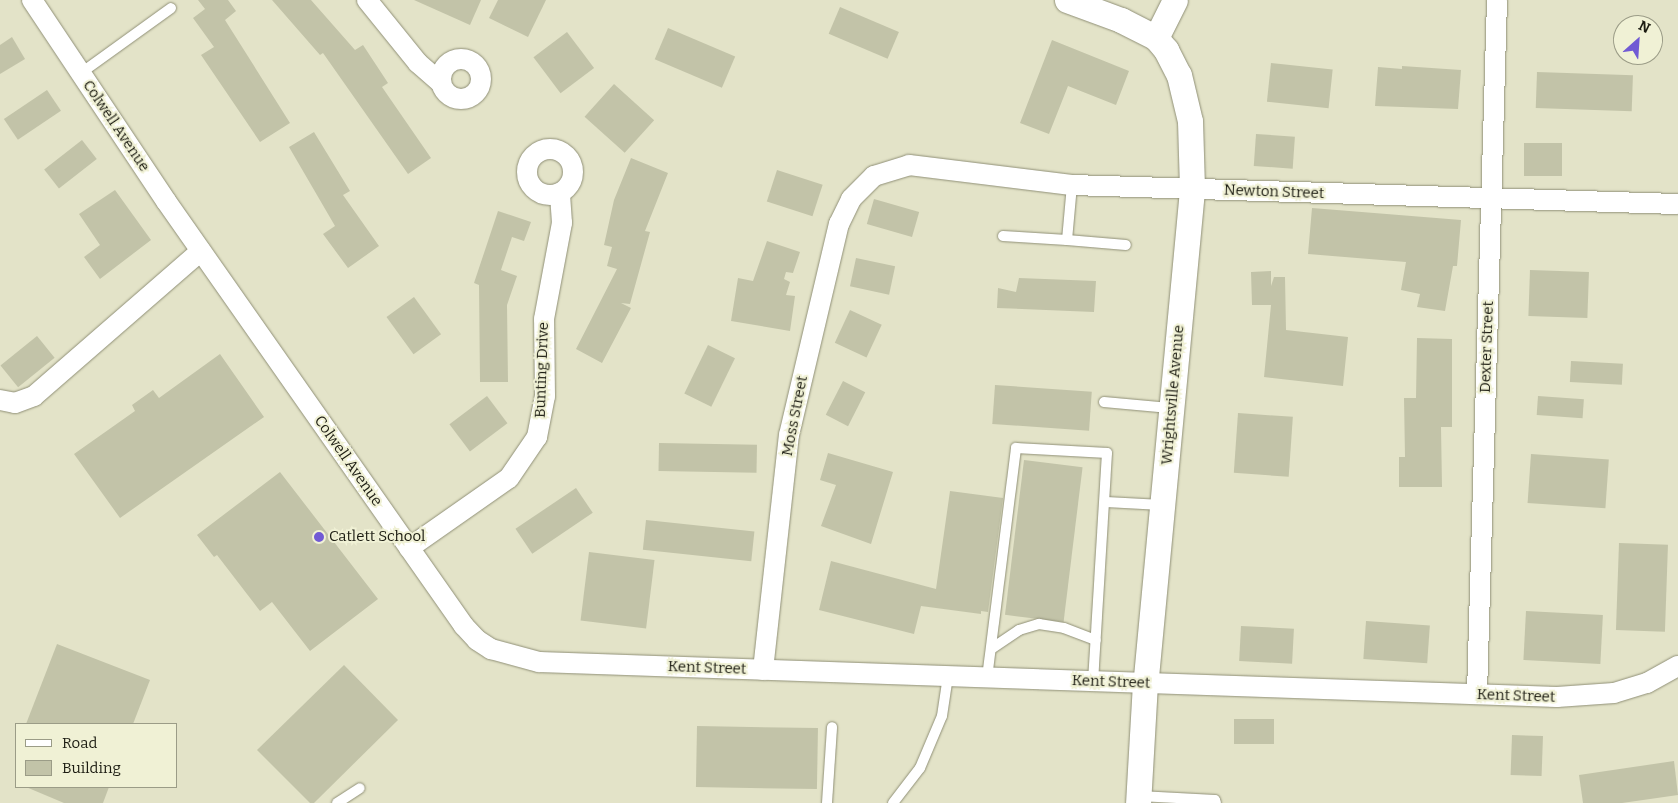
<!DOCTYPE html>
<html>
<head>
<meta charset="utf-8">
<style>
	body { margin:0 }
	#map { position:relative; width:1678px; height:803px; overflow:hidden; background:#e3e3c8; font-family:Bitter,serif }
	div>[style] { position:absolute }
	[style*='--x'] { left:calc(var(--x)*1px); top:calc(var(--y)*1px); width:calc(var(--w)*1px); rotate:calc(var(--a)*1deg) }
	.building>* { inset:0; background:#c2c3a8; transform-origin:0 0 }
	.roads { filter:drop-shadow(0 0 1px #909077) drop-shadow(0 0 1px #909077) }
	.service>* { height:10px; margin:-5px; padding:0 5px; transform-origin:5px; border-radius:5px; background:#fff }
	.minor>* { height:20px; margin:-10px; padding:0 10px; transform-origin:10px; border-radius:10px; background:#fff }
	.minor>.ring { margin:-10px; padding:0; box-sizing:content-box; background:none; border:20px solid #fff; border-radius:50% }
	.tertiary>* { height:25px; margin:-12.5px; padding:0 12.5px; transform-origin:12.5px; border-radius:12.5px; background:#fff }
	.dots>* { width:14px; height:14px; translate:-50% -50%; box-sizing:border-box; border:2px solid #f0f1d5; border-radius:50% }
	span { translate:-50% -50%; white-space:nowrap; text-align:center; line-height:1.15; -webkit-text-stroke:4px #f0f1d5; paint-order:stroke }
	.street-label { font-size:15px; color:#1c1c12 }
	.poi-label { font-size:15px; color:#1c1c12 }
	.left { translate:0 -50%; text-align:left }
	.legend { position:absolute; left:15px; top:723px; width:162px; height:65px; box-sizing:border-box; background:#f0f1d5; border:1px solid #9b9c87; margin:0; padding:6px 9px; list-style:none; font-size:15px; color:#1c1c12 }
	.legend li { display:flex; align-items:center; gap:10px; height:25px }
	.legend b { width:25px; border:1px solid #9b9c87 }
	.north { position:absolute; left:1613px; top:15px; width:50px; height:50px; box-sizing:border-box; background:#f0f1d5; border:1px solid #9b9c87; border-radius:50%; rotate:26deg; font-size:14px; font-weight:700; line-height:20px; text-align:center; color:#1c1c12 }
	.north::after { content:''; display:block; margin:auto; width:18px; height:22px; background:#715ad4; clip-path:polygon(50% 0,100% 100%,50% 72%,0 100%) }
</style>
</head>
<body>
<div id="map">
	<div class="building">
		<i style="clip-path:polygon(198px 0,228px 0,236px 11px,225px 20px,290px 123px,260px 142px,201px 55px,214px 47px,193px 18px,205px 9px)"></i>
		<i style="clip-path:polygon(272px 0,311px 0,355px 50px,363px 45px,388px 83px,382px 87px,431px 158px,408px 174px,323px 53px,320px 55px)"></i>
		<i style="clip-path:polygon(414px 0,481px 0,470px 25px)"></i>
		<i style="clip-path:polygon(498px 0,546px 0,528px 37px,489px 18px)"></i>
		<i style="left:840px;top:7px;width:64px;height:29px;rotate:23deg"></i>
		<i style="left:668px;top:28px;width:73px;height:34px;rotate:23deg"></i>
		<i style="left:567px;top:32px;width:45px;height:42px;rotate:53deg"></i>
		<i style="clip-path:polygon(12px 37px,25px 59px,0 74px,0 45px)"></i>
		<i style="clip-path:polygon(1052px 40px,1129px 71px,1116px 105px,1068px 86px,1049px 134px,1020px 123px)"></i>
		<i style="left:1271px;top:63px;width:62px;height:39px;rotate:6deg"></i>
		<i style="clip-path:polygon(1402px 66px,1461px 70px,1458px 109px,1375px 106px,1378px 67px,1402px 69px)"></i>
		<i style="left:1537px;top:72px;width:96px;height:36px;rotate:2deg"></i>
		<i style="left:614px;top:84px;width:54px;height:44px;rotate:42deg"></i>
		<i style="left:47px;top:90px;width:25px;height:52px;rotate:56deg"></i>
		<i style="clip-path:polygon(314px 132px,350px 191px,343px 195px,379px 246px,348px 268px,323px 234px,335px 226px,289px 147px)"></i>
		<i style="left:1256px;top:134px;width:39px;height:32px;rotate:4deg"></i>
		<i style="left:82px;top:140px;width:24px;height:48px;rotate:52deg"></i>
		<i style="left:1562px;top:143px;width:33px;height:38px;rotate:90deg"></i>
		<i style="clip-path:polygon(631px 158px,668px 173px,645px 231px,650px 232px,630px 304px,621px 303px,631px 308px,602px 363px,576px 349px,617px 269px,607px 266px,612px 247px,604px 245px,614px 200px)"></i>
		<i style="left:777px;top:170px;width:48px;height:33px;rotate:18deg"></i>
		<i style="clip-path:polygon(115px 190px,151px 240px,100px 279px,84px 257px,100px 245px,79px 214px)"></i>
		<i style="left:874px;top:199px;width:47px;height:26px;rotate:16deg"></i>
		<i style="clip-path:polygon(1312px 208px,1461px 220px,1457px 266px,1453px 266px,1445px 311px,1417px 307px,1420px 294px,1401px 290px,1406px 262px,1308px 254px)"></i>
		<i style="clip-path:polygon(498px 211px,531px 222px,524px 241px,512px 237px,501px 270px,517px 276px,507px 305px,508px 382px,480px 382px,479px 285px,474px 283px)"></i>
		<i style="clip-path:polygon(767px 241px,800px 252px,793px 273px,786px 272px,784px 279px,790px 282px,786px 295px,795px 296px,790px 331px,731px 321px,738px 278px,753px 281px)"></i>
		<i style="left:856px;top:258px;width:40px;height:29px;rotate:12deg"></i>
		<i style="left:1530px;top:270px;width:59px;height:46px;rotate:2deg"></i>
		<i style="clip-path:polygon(1271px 271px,1271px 286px,1274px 277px,1285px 277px,1286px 330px,1348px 337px,1343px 386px,1264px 377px,1271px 305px,1252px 305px,1251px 272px)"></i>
		<i style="clip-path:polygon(1019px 278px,1096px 281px,1094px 312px,997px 308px,998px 288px,1016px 292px)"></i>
		<i style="left:414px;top:297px;width:46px;height:34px;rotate:54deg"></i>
		<i style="left:850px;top:310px;width:35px;height:36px;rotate:25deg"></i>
		<i style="left:37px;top:336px;width:28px;height:47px;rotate:51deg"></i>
		<i style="clip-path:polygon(1417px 338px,1452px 339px,1452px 427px,1441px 427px,1442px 487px,1399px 487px,1399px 457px,1405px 457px,1404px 398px,1416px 398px)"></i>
		<i style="left:708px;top:345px;width:30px;height:54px;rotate:26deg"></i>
		<i style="clip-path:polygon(220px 354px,264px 417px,120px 518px,74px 454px,135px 411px,132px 405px,153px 390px,159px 398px)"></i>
		<i style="left:1571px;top:361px;width:52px;height:21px;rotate:3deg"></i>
		<i style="left:843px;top:381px;width:25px;height:38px;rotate:27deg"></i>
		<i style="left:995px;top:385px;width:97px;height:39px;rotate:4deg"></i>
		<i style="left:487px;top:396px;width:34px;height:47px;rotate:53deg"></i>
		<i style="left:1538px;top:396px;width:46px;height:19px;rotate:4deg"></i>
		<i style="left:1238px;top:413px;width:55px;height:60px;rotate:4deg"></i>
		<i style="left:659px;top:443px;width:98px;height:28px;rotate:1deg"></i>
		<i style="clip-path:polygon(828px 453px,893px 472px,871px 544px,821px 526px,836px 485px,820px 480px)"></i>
		<i style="left:1531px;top:454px;width:78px;height:49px;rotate:4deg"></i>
		<i style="left:1024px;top:460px;width:59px;height:156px;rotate:7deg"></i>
		<i style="clip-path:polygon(280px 472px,378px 599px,310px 651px,272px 602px,260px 611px,217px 555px,214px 557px,197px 535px)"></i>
		<i style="left:576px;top:488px;width:30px;height:73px;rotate:56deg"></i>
		<i style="clip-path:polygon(950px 491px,1003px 498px,988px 612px,981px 611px,981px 614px,921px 606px,914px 634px,819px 610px,831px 561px,936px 589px)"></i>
		<i style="left:646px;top:520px;width:109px;height:30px;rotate:6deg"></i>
		<i style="left:1619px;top:543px;width:49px;height:87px;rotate:2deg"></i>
		<i style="left:589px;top:552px;width:66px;height:69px;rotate:7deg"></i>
		<i style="left:1526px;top:611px;width:77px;height:49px;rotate:3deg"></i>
		<i style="left:1366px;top:621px;width:64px;height:38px;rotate:4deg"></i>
		<i style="left:1241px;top:626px;width:53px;height:35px;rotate:3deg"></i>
		<i style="clip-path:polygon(57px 644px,150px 680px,133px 724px,26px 724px)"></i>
		<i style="clip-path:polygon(344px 665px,398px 720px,314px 803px,310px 803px,257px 750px)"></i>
		<i style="left:1234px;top:719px;width:40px;height:25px"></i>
		<i style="left:697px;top:726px;width:121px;height:61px;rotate:1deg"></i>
		<i style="left:1512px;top:735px;width:31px;height:40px;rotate:2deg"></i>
		<i style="clip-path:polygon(1674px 761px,1678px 795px,1622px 803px,1583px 803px,1579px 775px)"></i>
		<i style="clip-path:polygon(26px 787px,109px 787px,103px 803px,64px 803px)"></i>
	</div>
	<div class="roads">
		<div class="service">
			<i style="--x:81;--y:73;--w:111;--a:-35.8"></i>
			<i style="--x:1072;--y:185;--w:55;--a:95.2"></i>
			<i style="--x:1067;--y:240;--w:59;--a:4.8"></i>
			<i style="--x:1003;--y:236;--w:64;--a:3.6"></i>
			<i style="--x:1104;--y:402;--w:66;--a:5.2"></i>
			<i style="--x:1106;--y:502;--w:56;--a:3.1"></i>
			<i style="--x:991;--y:649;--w:34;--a:-34"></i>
			<i style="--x:1019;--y:630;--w:21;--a:-17"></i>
			<i style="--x:1039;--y:624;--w:25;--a:9"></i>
			<i style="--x:1064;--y:628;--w:34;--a:21"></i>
			<i style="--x:987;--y:678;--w:232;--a:-82.8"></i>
			<i style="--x:1016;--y:448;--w:91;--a:3.1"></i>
			<i style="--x:1107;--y:453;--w:229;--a:93.5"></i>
			<i style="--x:1139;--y:796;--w:76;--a:3"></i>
			<i style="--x:1215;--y:800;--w:3;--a:72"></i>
			<i style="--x:337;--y:803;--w:27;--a:-33"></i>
			<i style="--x:827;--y:803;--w:76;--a:-86.2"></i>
			<i style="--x:893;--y:803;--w:44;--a:-52.4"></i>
			<i style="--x:920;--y:768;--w:56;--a:-67.1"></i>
			<i style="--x:942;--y:716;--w:40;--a:-81.5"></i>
		</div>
		<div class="minor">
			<i style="--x:32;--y:0;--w:242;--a:56.3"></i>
			<i style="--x:166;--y:201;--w:519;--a:54.96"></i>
			<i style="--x:464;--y:626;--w:19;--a:47"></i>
			<i style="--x:477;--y:640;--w:17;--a:33"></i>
			<i style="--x:491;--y:649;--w:50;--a:15.2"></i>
			<i style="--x:539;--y:662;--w:1019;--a:1.97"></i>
			<i style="--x:1557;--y:697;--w:57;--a:-4"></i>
			<i style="--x:1614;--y:693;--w:34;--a:-17"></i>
			<i style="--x:1647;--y:683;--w:35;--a:-29"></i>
			<i style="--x:367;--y:0;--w:81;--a:51"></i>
			<i style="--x:418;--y:63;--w:30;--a:41"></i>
			<i class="ring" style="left:441px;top:59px;width:20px;height:20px"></i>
			<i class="ring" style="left:527px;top:149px;width:26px;height:26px"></i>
			<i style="--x:0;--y:400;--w:15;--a:11"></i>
			<i style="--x:15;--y:403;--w:20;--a:-20"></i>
			<i style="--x:34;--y:396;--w:221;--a:-41"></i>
			<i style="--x:409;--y:548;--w:122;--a:-35"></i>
			<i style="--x:509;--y:478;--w:50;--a:-55.7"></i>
			<i style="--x:537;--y:437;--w:42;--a:-79"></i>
			<i style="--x:545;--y:396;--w:77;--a:-90.7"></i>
			<i style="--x:544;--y:319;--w:98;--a:-79.4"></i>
			<i style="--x:562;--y:223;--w:30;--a:-94"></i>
			<i style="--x:763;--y:670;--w:236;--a:-83.7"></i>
			<i style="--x:789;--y:435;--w:217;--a:-76.7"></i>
			<i style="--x:839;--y:224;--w:28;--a:-64"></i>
			<i style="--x:851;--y:199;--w:33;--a:-45"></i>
			<i style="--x:874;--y:176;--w:37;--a:-17"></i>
			<i style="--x:909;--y:165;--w:164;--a:7"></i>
			<i style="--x:1072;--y:185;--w:606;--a:1.8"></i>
			<i style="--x:1477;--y:694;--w:694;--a:-88.35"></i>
		</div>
		<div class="tertiary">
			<i style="--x:1067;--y:0;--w:58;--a:20.3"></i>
			<i style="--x:1121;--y:20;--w:39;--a:27"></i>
			<i style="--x:1156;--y:38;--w:16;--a:50"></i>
			<i style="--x:1166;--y:50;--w:28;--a:63"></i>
			<i style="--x:1179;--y:75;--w:47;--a:76.6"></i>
			<i style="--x:1190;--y:121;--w:69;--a:88.3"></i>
			<i style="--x:1192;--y:190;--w:495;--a:95.4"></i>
			<i style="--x:1145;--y:683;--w:120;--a:93.3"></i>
			<i style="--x:1156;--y:38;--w:42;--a:-63.4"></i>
		</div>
	</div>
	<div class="dots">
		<i style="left:319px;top:537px;background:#715ad4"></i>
	</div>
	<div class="street-label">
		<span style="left:116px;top:126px;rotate:56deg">Colwell Avenue</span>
		<span style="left:1274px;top:192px;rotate:2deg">Newton Street</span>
		<span style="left:1487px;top:347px;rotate:-88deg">Dexter Street</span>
		<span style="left:542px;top:370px;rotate:-88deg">Bunting Drive</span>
		<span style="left:1173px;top:395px;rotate:-85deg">Wrightsville Avenue</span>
		<span style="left:795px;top:416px;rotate:-79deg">Moss Street</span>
		<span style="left:348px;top:461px;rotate:55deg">Colwell Avenue</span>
		<span style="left:707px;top:668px;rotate:2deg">Kent Street</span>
		<span style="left:1111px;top:682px;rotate:2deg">Kent Street</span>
		<span style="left:1516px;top:696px;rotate:2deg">Kent Street</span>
	</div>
	<div class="poi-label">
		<span class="left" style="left:329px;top:537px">Catlett School</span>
	</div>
	<ul class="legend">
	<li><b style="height:6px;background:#fff"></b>Road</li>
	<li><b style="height:14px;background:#c2c3a8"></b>Building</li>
	</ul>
	<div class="north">N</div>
</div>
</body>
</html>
